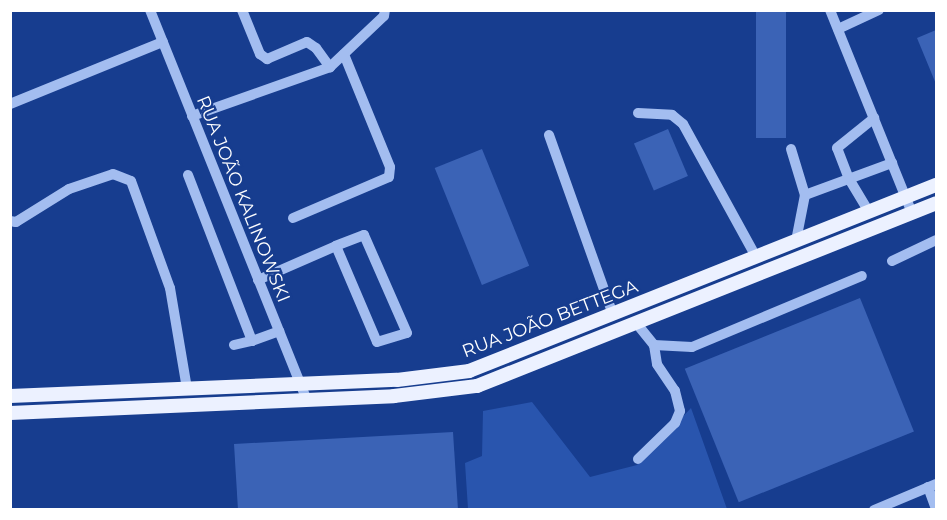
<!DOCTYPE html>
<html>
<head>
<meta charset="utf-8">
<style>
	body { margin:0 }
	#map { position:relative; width:947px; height:520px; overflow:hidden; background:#173d8f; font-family:Montserrat,sans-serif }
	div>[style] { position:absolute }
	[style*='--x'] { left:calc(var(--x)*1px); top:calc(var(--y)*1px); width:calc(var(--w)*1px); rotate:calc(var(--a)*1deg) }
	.green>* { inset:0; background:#2955ae }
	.building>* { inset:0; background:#3b63b6; transform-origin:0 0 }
	.minor>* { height:10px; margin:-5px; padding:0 5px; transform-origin:5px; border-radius:5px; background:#a3bdf0 }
	.major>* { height:14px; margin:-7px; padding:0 7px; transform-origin:7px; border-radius:7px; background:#ecf1ff }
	span { translate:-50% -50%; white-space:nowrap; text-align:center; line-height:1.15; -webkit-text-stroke:4.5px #173d8f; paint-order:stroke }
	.street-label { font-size:18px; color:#fff }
	.frame { position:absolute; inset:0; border:12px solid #fff; pointer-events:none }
</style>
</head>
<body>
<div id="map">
	<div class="green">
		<i style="clip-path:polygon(532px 402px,590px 477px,637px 465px,691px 408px,727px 509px,468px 509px,465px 463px,482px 456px,483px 411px)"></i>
	</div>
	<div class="building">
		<i style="left:756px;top:10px;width:30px;height:128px"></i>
		<i style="clip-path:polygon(936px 30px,936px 84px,917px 38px)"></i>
		<i style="left:668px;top:129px;width:51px;height:37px;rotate:67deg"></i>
		<i style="left:482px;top:149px;width:126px;height:51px;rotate:68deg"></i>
		<i style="left:860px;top:298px;width:144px;height:189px;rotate:68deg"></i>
		<i style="clip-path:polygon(453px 432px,458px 510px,238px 510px,234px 444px)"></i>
	</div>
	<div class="minor">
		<i style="--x:150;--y:10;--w:420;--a:68.1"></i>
		<i style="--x:242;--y:10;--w:48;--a:67.8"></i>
		<i style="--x:260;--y:54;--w:9;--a:36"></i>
		<i style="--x:267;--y:59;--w:43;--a:-23"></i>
		<i style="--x:307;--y:42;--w:11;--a:34"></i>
		<i style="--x:316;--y:48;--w:24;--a:54"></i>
		<i style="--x:830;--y:10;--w:219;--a:68"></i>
		<i style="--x:838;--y:29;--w:45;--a:-24.9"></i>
		<i style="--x:10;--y:104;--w:165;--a:-22.1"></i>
		<i style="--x:638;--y:113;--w:34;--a:3"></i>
		<i style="--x:672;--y:115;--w:14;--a:39"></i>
		<i style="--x:683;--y:124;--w:152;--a:61.2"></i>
		<i style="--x:192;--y:116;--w:146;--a:-19.5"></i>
		<i style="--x:330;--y:67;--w:74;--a:-43.4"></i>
		<i style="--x:384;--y:16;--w:6;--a:-81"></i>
		<i style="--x:549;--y:135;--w:191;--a:70.4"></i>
		<i style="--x:791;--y:149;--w:48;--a:73.1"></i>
		<i style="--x:805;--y:195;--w:47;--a:101.1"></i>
		<i style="--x:188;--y:175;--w:178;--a:68.9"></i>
		<i style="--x:252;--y:341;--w:29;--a:-20"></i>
		<i style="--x:805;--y:195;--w:93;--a:-20.2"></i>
		<i style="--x:869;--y:212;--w:39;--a:-121"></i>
		<i style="--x:849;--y:179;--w:33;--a:-111"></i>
		<i style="--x:837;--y:148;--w:48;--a:-39"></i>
		<i style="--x:293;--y:218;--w:104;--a:-23.1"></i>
		<i style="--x:389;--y:177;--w:10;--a:-84"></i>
		<i style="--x:390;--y:167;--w:122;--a:-112.2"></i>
		<i style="--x:10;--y:221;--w:6;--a:9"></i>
		<i style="--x:16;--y:222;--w:62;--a:-31.9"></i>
		<i style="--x:69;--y:189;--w:46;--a:-18.8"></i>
		<i style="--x:113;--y:174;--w:19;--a:21"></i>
		<i style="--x:131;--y:181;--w:114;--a:70"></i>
		<i style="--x:170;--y:288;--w:102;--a:80.4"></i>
		<i style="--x:892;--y:261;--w:49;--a:-25.5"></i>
		<i style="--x:258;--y:280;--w:85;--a:-23.6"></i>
		<i style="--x:336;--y:246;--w:104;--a:66.9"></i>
		<i style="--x:377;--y:342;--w:31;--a:-17"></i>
		<i style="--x:407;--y:333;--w:107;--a:-113.7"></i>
		<i style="--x:364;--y:235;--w:30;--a:159"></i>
		<i style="--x:637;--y:324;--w:27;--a:51"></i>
		<i style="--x:654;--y:345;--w:38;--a:3"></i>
		<i style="--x:692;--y:347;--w:184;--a:-22.7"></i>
		<i style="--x:234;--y:345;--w:18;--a:-13"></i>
		<i style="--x:638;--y:459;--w:52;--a:-44.2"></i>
		<i style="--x:675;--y:423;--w:13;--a:-67"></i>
		<i style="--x:680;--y:411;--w:21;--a:-104"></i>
		<i style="--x:675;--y:391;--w:32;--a:-124"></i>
		<i style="--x:657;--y:364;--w:19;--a:-99"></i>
		<i style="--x:928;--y:487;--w:23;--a:70"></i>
		<i style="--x:874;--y:510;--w:67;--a:-22.8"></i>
	</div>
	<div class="major">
		<i style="--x:10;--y:396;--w:387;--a:-2.4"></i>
		<i style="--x:397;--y:380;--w:73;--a:-7.1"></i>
		<i style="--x:469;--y:371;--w:503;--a:-21.72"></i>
		<i style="--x:10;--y:413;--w:384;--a:-2.5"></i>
		<i style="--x:394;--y:396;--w:84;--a:-6.9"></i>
		<i style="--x:477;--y:386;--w:494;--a:-21.7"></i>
	</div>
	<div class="street-label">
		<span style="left:243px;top:199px;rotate:68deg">RUA JOÃO KALINOWSKI</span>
		<span style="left:550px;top:319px;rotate:-21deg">RUA JOÃO BETTEGA</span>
	</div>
	<div class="frame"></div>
</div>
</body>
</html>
